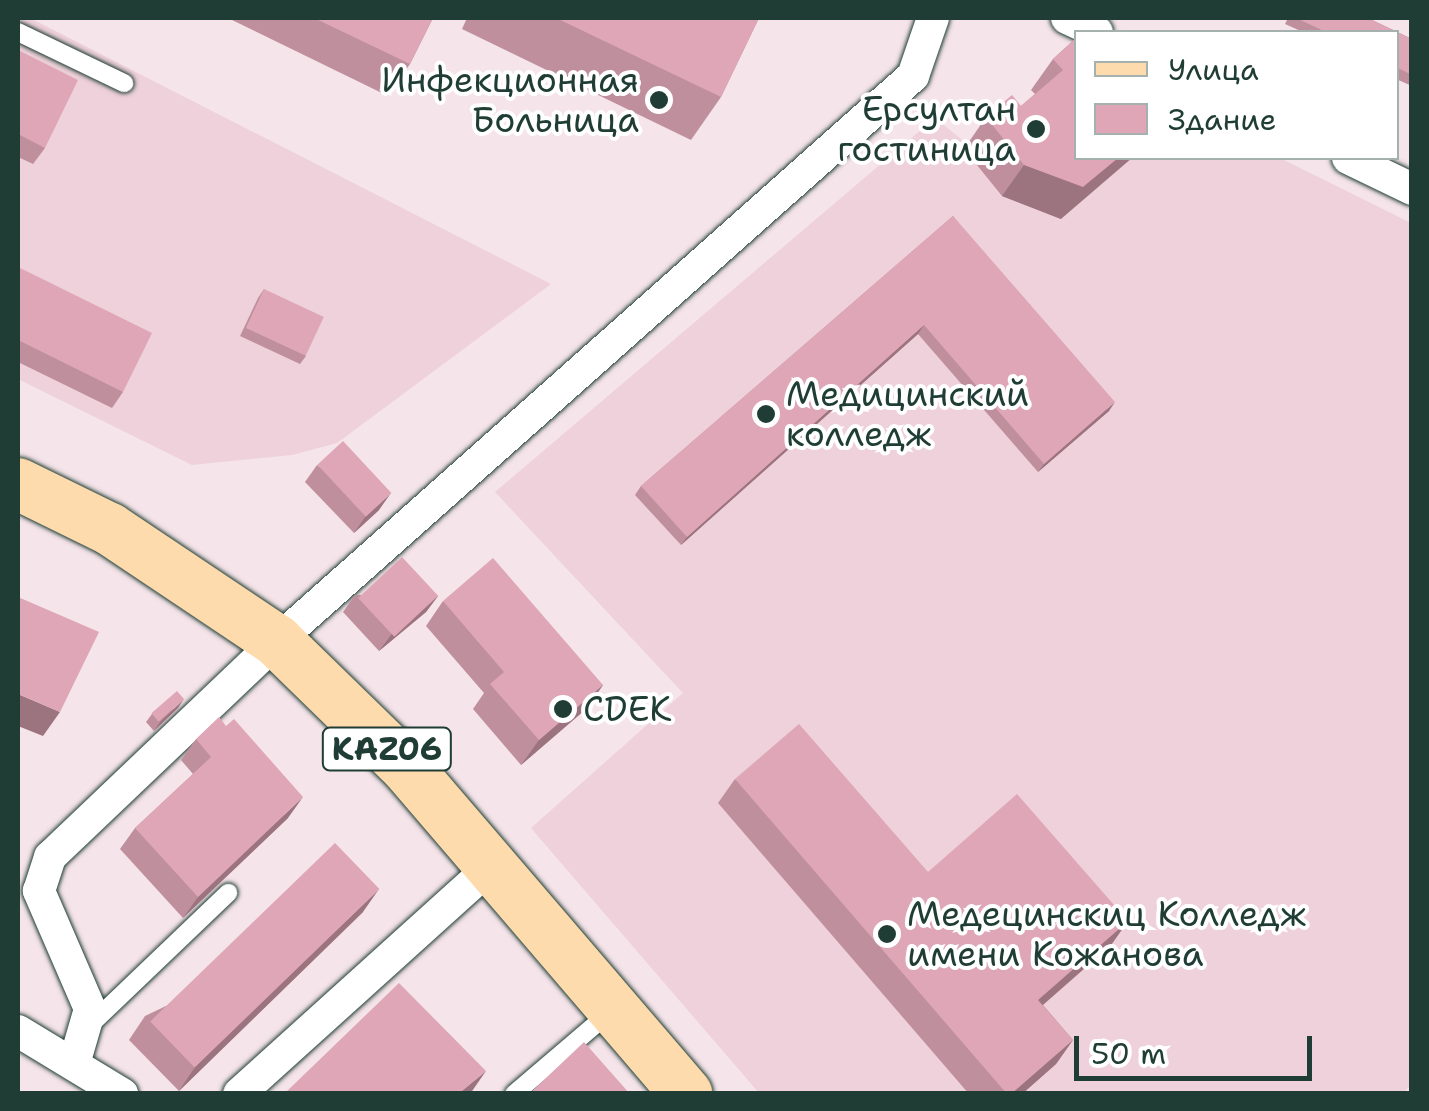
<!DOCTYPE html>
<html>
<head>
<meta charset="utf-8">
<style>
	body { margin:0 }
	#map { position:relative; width:1429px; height:1111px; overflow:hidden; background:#f5e4e9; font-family:"Shantell Sans",sans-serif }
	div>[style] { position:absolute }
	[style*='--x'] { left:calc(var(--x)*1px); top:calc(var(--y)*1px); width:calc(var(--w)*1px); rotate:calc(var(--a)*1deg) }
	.built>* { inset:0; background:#eed1da }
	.roads { filter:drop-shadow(0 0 2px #1f3d34) drop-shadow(0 0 2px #1f3d34) }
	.service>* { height:18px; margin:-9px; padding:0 9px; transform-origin:9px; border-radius:9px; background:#fff }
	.minor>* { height:32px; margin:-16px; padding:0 16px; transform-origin:16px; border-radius:16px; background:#fff }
	.primary>* { height:52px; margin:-26px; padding:0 26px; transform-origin:26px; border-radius:26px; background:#fedbac }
	.wall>* { inset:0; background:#bf8f9d }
	.shaded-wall>* { inset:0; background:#9b747f }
	.building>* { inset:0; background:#dea6b6; transform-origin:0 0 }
	.dots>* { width:28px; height:28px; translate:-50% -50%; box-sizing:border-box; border:5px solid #fff; border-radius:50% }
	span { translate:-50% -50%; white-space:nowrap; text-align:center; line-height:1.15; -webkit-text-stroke:8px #fff; paint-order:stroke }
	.shield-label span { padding:2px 8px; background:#fff; border:2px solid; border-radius:8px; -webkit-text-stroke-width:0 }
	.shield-label { font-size:32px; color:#1f3d34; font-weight:700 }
	.poi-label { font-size:35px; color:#1f3d34 }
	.right { translate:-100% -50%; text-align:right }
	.left { translate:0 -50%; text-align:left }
	.frame { position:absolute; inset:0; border:20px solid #1f3d34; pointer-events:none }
	.legend { position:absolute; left:1074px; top:30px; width:325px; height:130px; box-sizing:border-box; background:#fff; border:2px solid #a5b1ae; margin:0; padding:12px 18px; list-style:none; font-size:30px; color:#1f3d34 }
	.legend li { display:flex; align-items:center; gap:20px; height:50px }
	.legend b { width:50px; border:2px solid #a5b1ae }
	.scale { position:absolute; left:1074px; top:1036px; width:238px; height:45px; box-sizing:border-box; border:5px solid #1f3d34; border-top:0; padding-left:12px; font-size:30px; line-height:35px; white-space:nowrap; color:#1f3d34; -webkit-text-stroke:8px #fff; paint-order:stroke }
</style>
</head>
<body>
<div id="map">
	<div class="built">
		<i style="clip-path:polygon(18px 18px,30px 18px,551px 284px,337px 443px,292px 455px,192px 465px,18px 379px)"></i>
		<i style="clip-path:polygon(935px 118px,1061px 219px,1132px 158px,1280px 158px,1411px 223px,1411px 1085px,1402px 1094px,759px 1093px,531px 828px,683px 693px,495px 492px)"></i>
	</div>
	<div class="roads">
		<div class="service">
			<i style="--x:18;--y:32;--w:118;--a:25.7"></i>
			<i style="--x:91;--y:1024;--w:190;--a:-43.7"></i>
			<i style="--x:514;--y:1094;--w:125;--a:-40.5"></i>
		</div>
		<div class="minor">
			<i style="--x:1067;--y:18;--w:33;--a:25"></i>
			<i style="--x:1348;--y:158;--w:71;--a:25.8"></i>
			<i style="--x:18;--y:1031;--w:122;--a:31.2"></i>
			<i style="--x:74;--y:1064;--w:57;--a:-73.8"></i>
			<i style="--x:90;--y:1009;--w:129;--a:-113.4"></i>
			<i style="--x:39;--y:891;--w:36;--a:-72"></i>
			<i style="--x:50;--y:857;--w:313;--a:-43.6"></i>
			<i style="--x:277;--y:641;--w:851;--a:-41.62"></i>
			<i style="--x:913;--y:76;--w:61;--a:-71"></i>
			<i style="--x:239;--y:1094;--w:340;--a:-42.1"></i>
		</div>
		<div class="primary">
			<i style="--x:18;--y:484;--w:102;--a:26.1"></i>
			<i style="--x:110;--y:529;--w:201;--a:33.8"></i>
			<i style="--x:277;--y:641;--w:183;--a:44.3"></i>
			<i style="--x:408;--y:769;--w:428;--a:49.4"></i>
		</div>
	</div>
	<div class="wall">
		<i style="clip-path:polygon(228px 18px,433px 18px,410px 64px,388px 96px)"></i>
		<i style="clip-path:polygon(467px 18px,759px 18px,721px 97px,691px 140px,462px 29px)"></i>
		<i style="clip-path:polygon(1288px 18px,1368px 18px,1412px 39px,1412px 86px,1396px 79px,1396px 32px,1303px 32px,1285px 24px)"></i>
		<i style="clip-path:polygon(1076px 38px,1061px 219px,1002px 196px,964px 149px,986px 117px,1021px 106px,1035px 94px,1031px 90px,1053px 59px)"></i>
		<i style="clip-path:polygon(18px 50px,45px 148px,33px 164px,18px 157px)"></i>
		<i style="clip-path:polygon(953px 216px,1109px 411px,1038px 472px,918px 334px,681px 545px,635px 495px,641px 486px)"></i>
		<i style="clip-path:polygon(18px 267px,123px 392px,112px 408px,18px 362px)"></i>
		<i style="clip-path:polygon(264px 289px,306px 356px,300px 364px,240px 336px,258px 298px)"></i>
		<i style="clip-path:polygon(317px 465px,379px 510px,354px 533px,305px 482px)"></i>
		<i style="clip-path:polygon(355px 595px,438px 596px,426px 612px,379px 651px,343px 612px)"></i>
		<i style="clip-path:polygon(443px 601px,603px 685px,586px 709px,521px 765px,473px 709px,484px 693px,426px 626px)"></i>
		<i style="clip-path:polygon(178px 708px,154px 731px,146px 722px,152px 714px)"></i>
		<i style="clip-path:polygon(196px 739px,288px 818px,183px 918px,120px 849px,135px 828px,193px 774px,181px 760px)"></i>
		<i style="clip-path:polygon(735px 779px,928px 872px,1128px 921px,1111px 945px,1043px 1005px,1073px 1040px,1056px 1064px,1022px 1094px,969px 1094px,718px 803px)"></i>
		<i style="clip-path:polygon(363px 912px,179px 1091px,129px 1040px,145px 1016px)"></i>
	</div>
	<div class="shaded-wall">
		<i style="clip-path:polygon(1118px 158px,1132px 158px,1061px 219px,1002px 196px,1024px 165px)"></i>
		<i style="clip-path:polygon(924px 325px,918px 334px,681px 545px,687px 537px)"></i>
		<i style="clip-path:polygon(1115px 402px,1109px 411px,1038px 472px,1044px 464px)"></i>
		<i style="clip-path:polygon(391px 493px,379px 510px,354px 533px,365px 517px)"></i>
		<i style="clip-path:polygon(438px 596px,426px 612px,379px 651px,391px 635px)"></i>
		<i style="clip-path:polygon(603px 685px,586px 709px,521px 765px,539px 740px)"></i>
		<i style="clip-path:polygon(18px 694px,60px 712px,43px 736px,18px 726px)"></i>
		<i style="clip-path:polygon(184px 699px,178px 708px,154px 731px,160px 722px)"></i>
		<i style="clip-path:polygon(303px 797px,288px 818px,183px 918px,198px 897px)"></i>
		<i style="clip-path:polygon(379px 889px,363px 912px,179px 1091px,195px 1067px)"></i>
		<i style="clip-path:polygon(1128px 921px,1111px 945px,1021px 1024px,1038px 1000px)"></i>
		<i style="clip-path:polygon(1073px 1040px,1056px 1064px,1022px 1094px,1011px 1094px)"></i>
		<i style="clip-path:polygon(486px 1071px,470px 1094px,458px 1094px)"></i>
	</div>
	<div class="building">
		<i style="clip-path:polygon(314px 18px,433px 18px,410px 64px)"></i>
		<i style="clip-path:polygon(556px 18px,759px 18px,721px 97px)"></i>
		<i style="clip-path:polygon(1296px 18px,1368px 18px,1412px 39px,1412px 75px,1396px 67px,1396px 32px,1326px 32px)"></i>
		<i style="clip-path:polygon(1076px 38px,1076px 158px,1118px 158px,1083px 187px,1024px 165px,986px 117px,1012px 95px,1021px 106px,1063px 70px,1053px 59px)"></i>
		<i style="clip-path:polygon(18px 50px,78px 80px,45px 148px,18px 134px)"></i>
		<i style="clip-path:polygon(953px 216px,1115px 402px,1044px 464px,924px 325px,687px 537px,641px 486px)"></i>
		<i style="clip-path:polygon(18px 267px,152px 333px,123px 392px,18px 340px)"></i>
		<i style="left:264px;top:289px;width:66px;height:43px;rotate:25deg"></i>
		<i style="left:343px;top:441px;width:71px;height:35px;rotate:47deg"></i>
		<i style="left:402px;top:557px;width:53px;height:60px;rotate:47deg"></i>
		<i style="clip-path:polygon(493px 558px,603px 685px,539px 740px,490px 684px,504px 672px,443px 601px)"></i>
		<i style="clip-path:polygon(18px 597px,99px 632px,60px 712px,18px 694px)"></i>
		<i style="left:177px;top:691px;width:11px;height:34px;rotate:49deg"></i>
		<i style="clip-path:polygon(219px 717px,226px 726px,234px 719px,303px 797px,198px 897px,135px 828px,211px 757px,196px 739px)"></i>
		<i style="clip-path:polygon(799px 724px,928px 872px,1017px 794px,1128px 921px,1038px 1000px,1073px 1040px,1011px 1094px,1007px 1094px,735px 779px)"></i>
		<i style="left:335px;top:843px;width:64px;height:257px;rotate:46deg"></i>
		<i style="clip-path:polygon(399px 983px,486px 1071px,458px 1094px,284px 1094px)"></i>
		<i style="clip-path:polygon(584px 1042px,630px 1094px,529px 1094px)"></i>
	</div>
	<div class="dots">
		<i style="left:659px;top:100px;background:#1f3d34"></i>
		<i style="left:1036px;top:129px;background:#1f3d34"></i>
		<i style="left:766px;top:414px;background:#1f3d34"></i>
		<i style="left:563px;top:709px;background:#1f3d34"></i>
		<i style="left:887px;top:934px;background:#1f3d34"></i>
	</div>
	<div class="shield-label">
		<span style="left:387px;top:749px">KАZ06</span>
	</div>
	<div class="poi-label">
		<span class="right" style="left:639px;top:100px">Инфекционная<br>Больница</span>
		<span class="right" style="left:1016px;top:129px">Ерсултан<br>гостиница</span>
		<span class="left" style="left:786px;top:414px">Медицинский<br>колледж</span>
		<span class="left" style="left:583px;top:709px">CDEK</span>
		<span class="left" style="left:907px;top:934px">Медецинскиц Колледж<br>имени Кожанова</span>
	</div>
	<div class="frame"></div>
	<ul class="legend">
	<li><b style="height:12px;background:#fedbac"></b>Улица</li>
	<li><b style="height:28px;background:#dea6b6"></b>Здание</li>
	</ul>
	<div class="scale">50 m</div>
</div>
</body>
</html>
